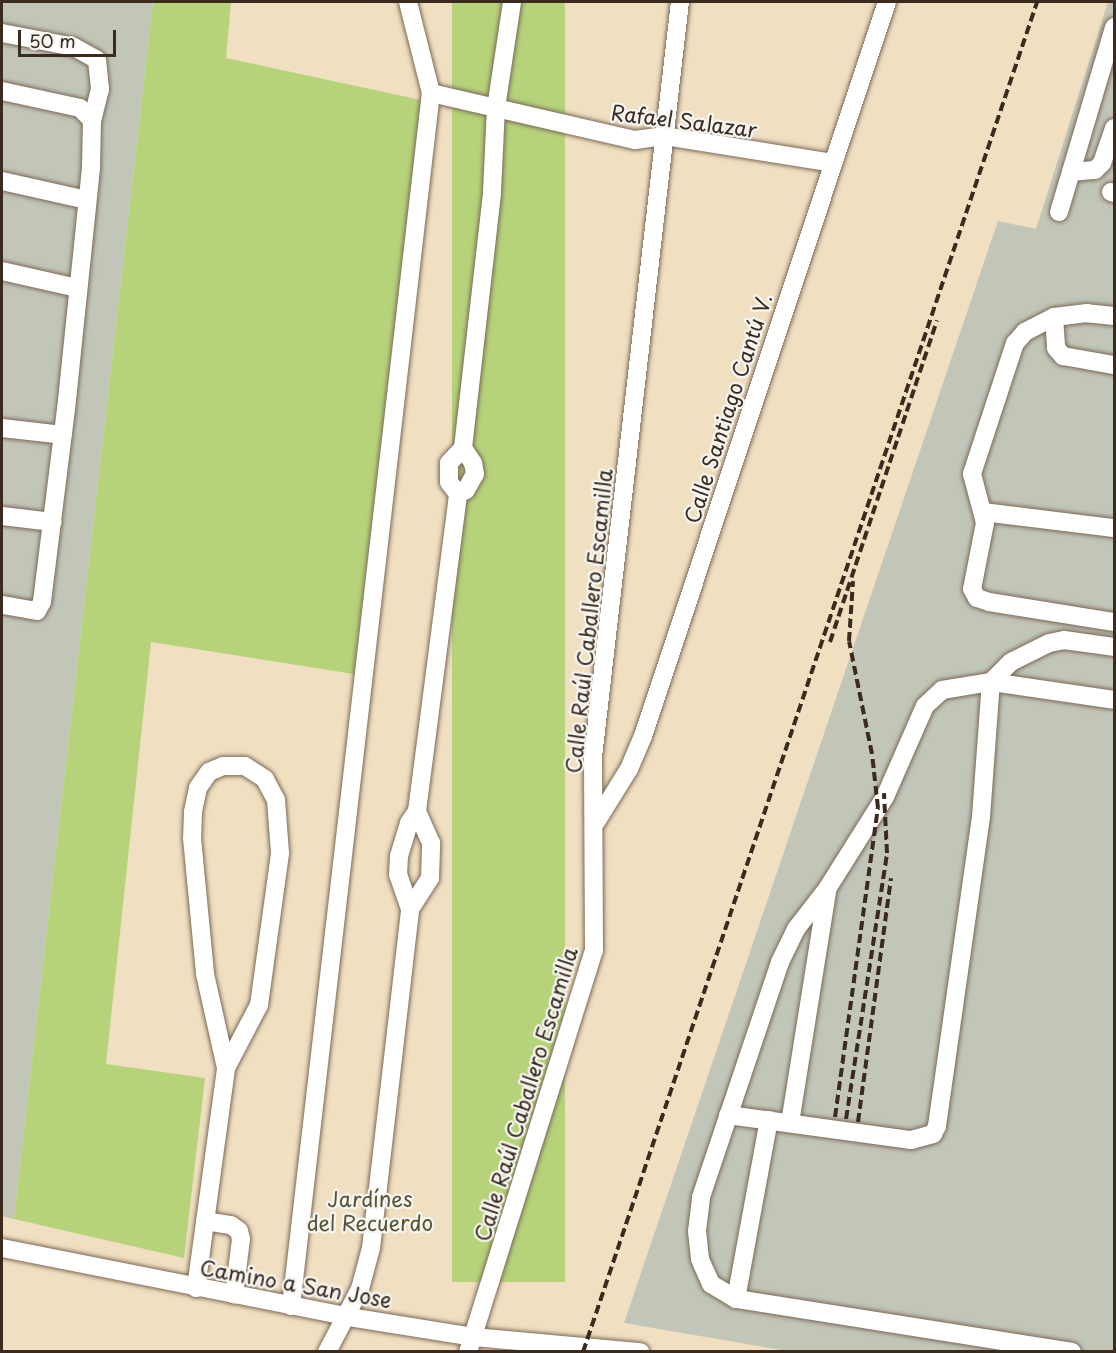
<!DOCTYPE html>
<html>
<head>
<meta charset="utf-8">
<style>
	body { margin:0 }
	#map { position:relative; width:1116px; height:1353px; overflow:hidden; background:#f1dfc1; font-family:"Playpen Sans",sans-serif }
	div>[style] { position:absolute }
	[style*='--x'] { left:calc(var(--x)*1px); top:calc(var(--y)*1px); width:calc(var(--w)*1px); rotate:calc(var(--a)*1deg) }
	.industrial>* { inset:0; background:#c2c6b9 }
	.green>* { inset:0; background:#b6d37a; transform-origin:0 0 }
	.roads { filter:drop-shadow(0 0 2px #7b6957) drop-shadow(0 0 2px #7b6957) }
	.minor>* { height:18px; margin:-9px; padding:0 9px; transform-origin:9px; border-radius:9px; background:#fff }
	.rail>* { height:4px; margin-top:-2px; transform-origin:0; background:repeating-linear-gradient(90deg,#3b2a1e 0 9px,transparent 0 13.5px) }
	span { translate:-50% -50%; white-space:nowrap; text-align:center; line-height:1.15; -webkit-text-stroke:4.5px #f6f6f2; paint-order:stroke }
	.street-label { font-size:21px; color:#3b2a1e }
	.park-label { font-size:21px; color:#5a5435 }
	.frame { position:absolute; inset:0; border:3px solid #3b2a1e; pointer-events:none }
	.scale { position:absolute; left:18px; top:30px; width:98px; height:27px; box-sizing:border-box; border:3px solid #3b2a1e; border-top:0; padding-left:8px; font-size:18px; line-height:21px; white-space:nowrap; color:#3b2a1e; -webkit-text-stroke:4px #f6f6f2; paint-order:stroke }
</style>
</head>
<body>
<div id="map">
	<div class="industrial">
		<i style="clip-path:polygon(2px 2px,153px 2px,14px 1219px,2px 1216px)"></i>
		<i style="clip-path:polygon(1108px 2px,1114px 2px,1114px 1351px,787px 1351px,624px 1323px,998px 221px,1036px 229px)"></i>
	</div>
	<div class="green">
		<i style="clip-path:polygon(153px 2px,231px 2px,226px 58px,421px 100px,354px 674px,151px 642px,106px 1064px,205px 1078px,184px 1258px,14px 1219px)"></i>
		<i style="left:452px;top:2px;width:113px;height:1280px"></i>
	</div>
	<div class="roads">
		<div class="minor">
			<i style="--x:2;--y:33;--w:73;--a:11"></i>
			<i style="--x:74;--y:47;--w:26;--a:29"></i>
			<i style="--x:97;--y:60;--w:29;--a:84"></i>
			<i style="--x:100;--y:89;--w:32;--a:104"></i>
			<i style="--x:2;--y:91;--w:80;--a:12.3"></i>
			<i style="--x:80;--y:108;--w:17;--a:45"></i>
			<i style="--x:92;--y:120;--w:48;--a:91.2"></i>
			<i style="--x:91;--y:168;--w:242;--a:95.9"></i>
			<i style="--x:66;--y:409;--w:194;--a:97.1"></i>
			<i style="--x:42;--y:602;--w:10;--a:119"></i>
			<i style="--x:37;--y:611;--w:36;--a:-170"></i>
			<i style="--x:431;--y:93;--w:209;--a:13"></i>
			<i style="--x:635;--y:140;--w:30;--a:-8"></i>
			<i style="--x:665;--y:136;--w:170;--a:9.1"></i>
			<i style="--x:1071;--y:172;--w:24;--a:-5"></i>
			<i style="--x:1095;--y:170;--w:10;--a:-45"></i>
			<i style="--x:1102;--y:163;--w:37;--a:-71"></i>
			<i style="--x:2;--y:181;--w:87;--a:12.6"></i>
			<i style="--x:1111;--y:192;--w:3;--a:18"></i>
			<i style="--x:1059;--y:212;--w:193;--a:-73.4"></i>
			<i style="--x:2;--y:271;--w:77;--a:12.8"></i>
			<i style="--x:1114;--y:316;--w:27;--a:-174"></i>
			<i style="--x:1087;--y:313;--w:33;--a:173"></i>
			<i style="--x:1054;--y:317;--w:33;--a:153"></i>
			<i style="--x:1025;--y:332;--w:15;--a:132"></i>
			<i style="--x:1015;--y:343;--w:138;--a:108.2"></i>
			<i style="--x:972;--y:474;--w:51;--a:75.1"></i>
			<i style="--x:985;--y:523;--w:67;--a:101.1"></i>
			<i style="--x:972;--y:589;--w:10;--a:61"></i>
			<i style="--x:977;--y:598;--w:13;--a:18"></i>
			<i style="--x:989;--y:602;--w:127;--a:9.1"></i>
			<i style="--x:1054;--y:317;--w:31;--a:86"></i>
			<i style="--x:1056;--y:348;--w:11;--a:49"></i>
			<i style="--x:1063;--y:356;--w:52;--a:10"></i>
			<i style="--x:2;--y:428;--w:61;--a:6.5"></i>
			<i style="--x:458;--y:494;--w:9;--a:-27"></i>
			<i style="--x:466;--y:490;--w:18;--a:-61"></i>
			<i style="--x:475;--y:474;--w:11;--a:-100"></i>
			<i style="--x:473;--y:463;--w:18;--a:-124"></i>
			<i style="--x:463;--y:448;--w:258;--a:-83.5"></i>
			<i style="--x:492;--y:192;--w:84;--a:-87.3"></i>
			<i style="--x:496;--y:108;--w:107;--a:-81.4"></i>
			<i style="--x:983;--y:512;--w:132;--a:7"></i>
			<i style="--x:2;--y:516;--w:51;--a:6.7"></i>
			<i style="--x:596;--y:822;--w:62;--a:-58.1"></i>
			<i style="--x:629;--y:769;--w:36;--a:-67"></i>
			<i style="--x:643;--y:736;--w:773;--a:-71.61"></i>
			<i style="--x:410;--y:909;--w:36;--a:-109"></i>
			<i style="--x:398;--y:875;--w:19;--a:-87"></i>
			<i style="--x:399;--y:856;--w:34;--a:-73"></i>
			<i style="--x:409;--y:823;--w:14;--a:-56"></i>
			<i style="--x:417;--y:811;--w:320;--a:-82.6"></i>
			<i style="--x:458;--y:494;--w:15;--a:-127"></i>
			<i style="--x:449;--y:482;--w:19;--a:-90"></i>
			<i style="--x:449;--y:463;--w:21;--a:-47"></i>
			<i style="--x:728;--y:1115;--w:185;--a:7.8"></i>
			<i style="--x:911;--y:1140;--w:23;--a:-15"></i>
			<i style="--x:933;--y:1134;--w:9;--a:-63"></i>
			<i style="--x:937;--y:1126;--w:312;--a:-81.9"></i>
			<i style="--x:981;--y:817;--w:135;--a:-85.8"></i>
			<i style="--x:991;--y:682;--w:28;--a:-45"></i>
			<i style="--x:1011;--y:662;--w:42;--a:-26.6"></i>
			<i style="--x:1049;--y:643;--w:15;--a:-11"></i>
			<i style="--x:1064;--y:640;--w:50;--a:8"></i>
			<i style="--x:790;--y:1123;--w:235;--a:-80.9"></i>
			<i style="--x:205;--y:1221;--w:26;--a:9"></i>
			<i style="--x:231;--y:1225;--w:10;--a:37"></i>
			<i style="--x:239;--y:1231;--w:8;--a:76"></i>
			<i style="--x:241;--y:1239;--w:56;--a:97.1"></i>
			<i style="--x:2;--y:1248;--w:354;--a:11.2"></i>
			<i style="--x:349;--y:1317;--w:127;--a:9.1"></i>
			<i style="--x:474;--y:1337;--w:167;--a:5.2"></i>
			<i style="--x:196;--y:1288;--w:222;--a:-82.2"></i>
			<i style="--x:226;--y:1068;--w:71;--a:-62.4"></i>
			<i style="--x:259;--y:1005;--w:153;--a:-82.1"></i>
			<i style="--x:280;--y:853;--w:53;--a:-94.3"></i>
			<i style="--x:276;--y:800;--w:24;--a:-118"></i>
			<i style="--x:265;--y:779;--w:24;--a:-147"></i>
			<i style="--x:245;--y:766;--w:22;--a:180"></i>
			<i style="--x:223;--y:766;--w:15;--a:157"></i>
			<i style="--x:209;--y:772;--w:19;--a:125"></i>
			<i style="--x:198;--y:788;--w:25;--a:102"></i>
			<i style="--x:193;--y:812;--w:26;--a:92"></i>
			<i style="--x:192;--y:838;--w:137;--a:84.5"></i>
			<i style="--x:205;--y:974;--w:96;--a:77.4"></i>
			<i style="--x:736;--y:1299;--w:182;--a:-79.6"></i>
			<i style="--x:291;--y:1306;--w:1221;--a:-83.42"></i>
			<i style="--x:431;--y:93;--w:94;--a:-104.2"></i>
			<i style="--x:327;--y:1352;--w:71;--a:-62.4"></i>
			<i style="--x:360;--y:1289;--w:42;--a:-75"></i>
			<i style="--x:371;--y:1248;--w:341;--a:-83.4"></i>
			<i style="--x:410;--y:909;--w:37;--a:-57"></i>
			<i style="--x:430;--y:878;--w:35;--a:-88"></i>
			<i style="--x:431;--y:843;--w:35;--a:-114"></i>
			<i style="--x:468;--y:1352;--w:420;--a:-72.6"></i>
			<i style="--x:594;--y:951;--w:194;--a:-90.3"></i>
			<i style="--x:593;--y:757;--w:760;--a:-83.43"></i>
			<i style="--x:1072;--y:1352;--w:340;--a:-171"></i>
			<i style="--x:736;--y:1299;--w:29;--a:-149"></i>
			<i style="--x:711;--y:1284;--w:27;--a:-114"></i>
			<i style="--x:700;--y:1259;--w:28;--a:-96"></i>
			<i style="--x:697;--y:1231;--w:34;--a:-83"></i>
			<i style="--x:701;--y:1197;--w:248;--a:-71.4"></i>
			<i style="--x:780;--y:962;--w:37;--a:-64"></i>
			<i style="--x:796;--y:929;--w:51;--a:-52.2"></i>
			<i style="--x:827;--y:889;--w:109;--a:-57.8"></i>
			<i style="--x:885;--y:797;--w:99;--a:-66.3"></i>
			<i style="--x:925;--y:706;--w:23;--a:-43"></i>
			<i style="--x:942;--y:690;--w:50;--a:-9.3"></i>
			<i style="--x:991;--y:682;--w:124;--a:8.3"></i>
		</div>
	</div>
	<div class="rail">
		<i style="--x:830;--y:642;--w:339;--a:-71.6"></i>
		<i style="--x:835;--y:1117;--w:312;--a:-82.1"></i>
		<i style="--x:878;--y:808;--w:54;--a:-96.3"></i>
		<i style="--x:872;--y:754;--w:115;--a:-101.5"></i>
		<i style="--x:849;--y:641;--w:60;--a:-86.2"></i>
		<i style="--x:846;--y:1119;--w:269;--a:-81.2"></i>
		<i style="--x:887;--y:853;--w:60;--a:-92.9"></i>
		<i style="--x:858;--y:1122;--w:246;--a:-82.3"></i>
		<i style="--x:583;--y:1352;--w:1424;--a:-71.41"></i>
	</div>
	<div class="street-label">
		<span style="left:684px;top:120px;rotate:7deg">Rafael Salazar</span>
		<span style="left:727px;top:408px;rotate:-72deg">Calle Santiago Cantú V.</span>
		<span style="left:588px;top:621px;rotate:-84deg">Calle Raúl Caballero Escamilla</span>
		<span style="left:525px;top:1094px;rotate:-73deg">Calle Raúl Caballero Escamilla</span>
		<span style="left:296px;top:1283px;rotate:10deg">Camino a San Jose</span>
	</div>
	<div class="park-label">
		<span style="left:370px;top:1210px">Jardínes<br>del Recuerdo</span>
	</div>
	<div class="frame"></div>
	<div class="scale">50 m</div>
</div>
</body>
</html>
